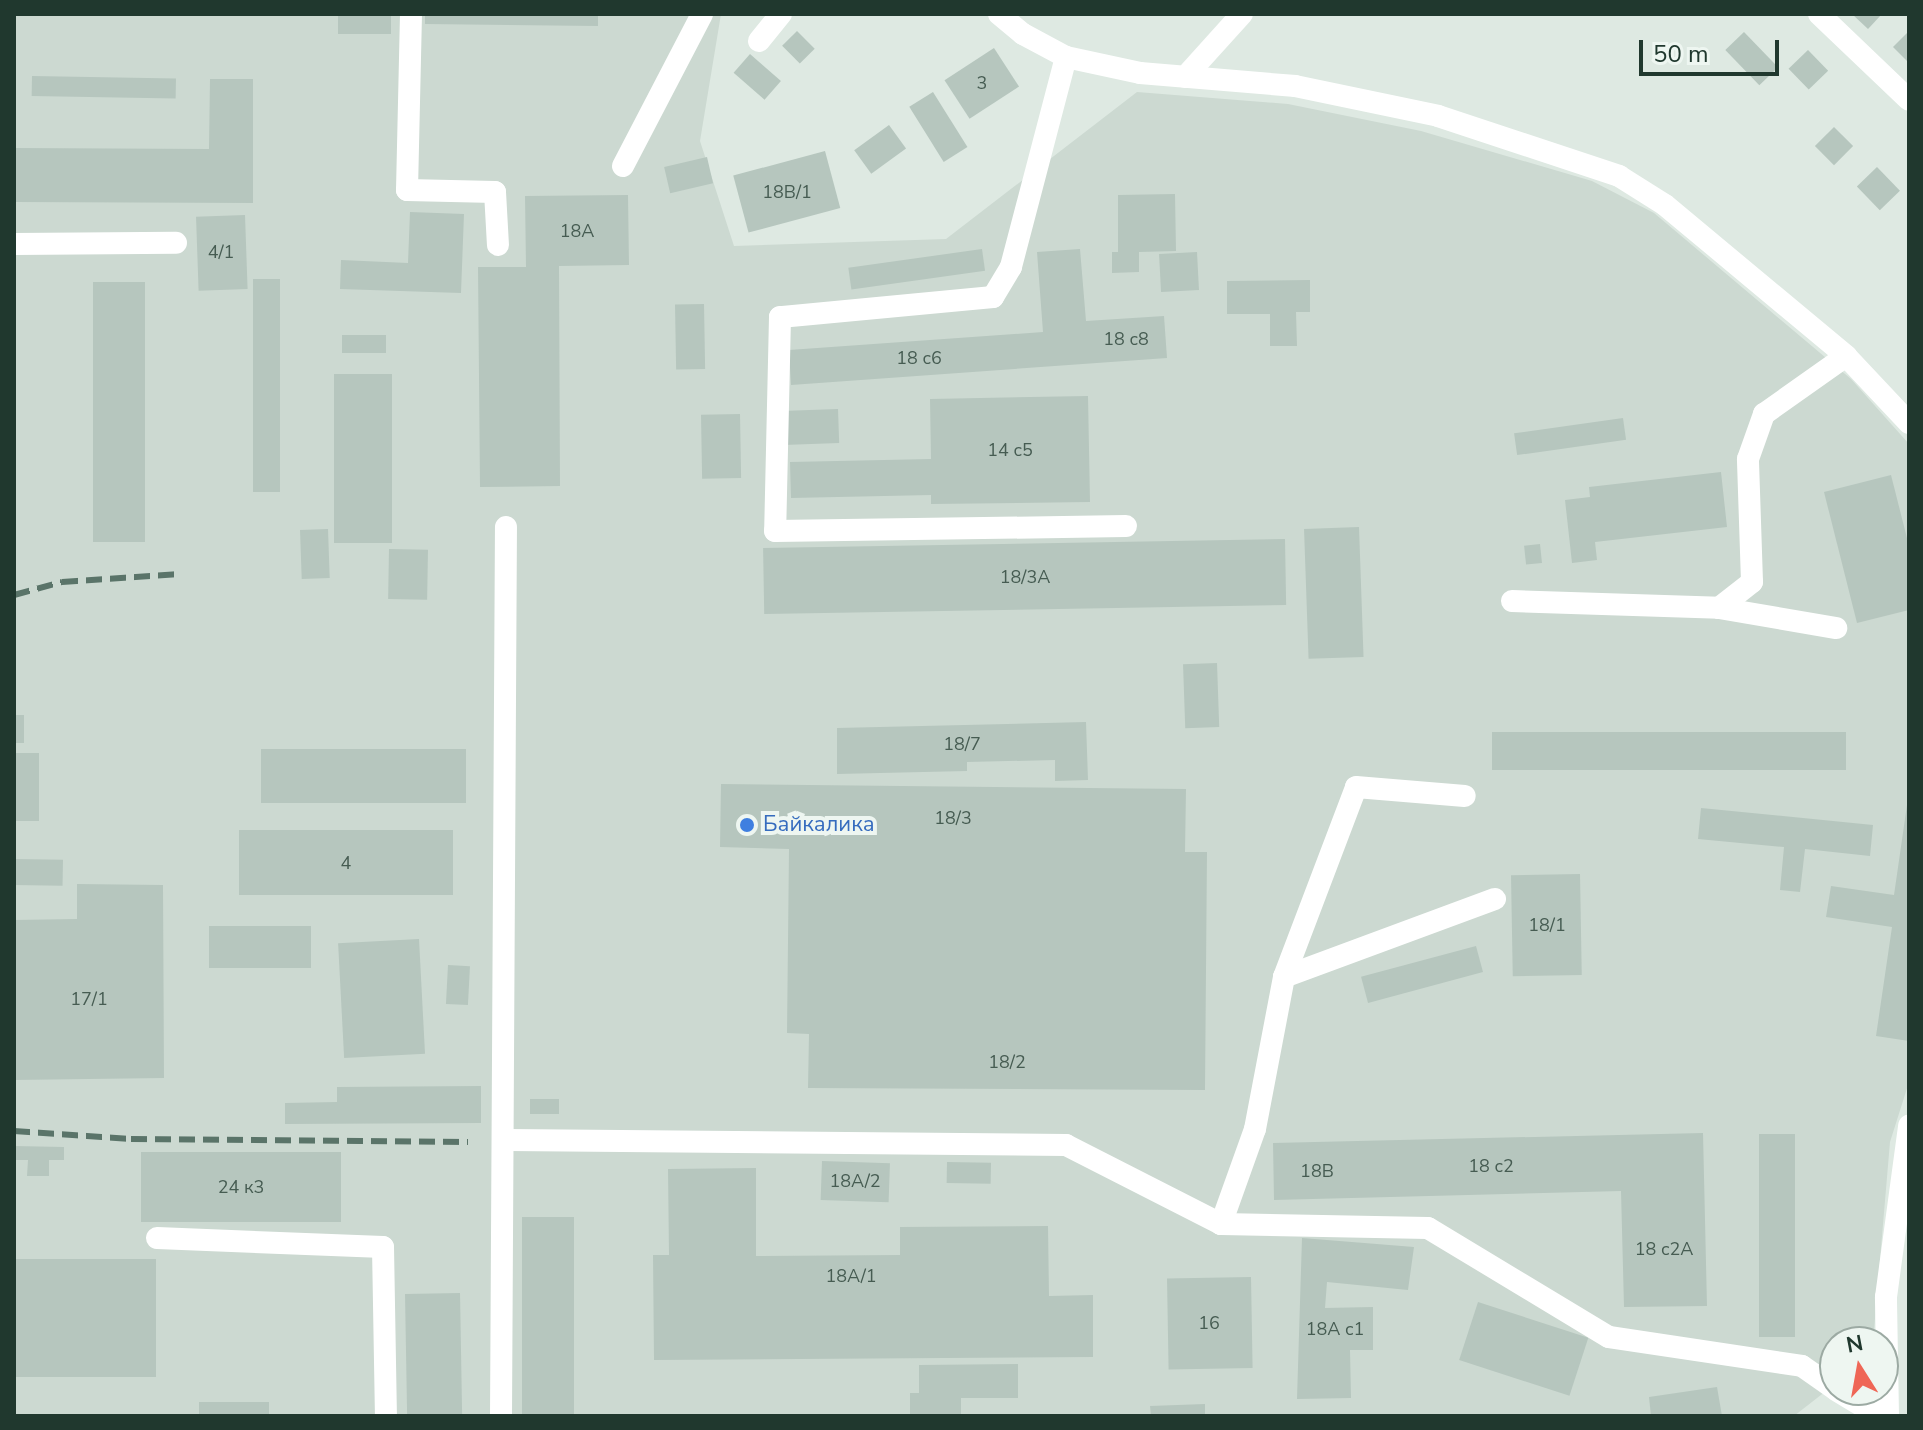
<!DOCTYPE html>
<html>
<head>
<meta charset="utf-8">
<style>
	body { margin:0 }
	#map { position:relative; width:1923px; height:1430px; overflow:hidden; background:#dee9e2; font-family:"Nunito Sans",sans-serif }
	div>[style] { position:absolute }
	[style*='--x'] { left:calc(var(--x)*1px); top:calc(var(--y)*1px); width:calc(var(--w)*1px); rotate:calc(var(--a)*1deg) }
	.built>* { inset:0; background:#ccd9d1 }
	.building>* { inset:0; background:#b6c6be; transform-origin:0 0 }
	.minor>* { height:22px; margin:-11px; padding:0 11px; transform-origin:11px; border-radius:11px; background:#fff }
	.rail>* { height:6px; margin-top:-3px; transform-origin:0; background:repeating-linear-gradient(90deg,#5a7469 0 16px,transparent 0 24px) }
	.dots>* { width:22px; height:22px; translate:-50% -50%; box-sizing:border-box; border:4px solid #eef6f1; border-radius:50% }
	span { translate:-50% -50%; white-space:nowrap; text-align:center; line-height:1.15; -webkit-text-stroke:8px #eef6f1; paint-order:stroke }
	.number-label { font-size:18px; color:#465c52 }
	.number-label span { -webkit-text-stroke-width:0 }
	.shop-label { font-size:22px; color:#366cbe }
	.left { translate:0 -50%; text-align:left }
	.frame { position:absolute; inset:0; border:16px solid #20382e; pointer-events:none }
	.north { position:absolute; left:1819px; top:1326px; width:80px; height:80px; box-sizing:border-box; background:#eef6f1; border:2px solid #9caaa3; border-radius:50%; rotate:349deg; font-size:22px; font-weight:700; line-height:32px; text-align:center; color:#20382e }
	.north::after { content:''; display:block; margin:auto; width:28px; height:36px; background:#ef6656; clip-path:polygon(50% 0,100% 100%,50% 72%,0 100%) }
	.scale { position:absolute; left:1639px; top:40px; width:140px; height:36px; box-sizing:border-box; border:4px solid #20382e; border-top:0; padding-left:10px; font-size:24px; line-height:28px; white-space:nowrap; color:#20382e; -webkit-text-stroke:6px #eef6f1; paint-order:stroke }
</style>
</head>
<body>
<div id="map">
	<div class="built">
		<i style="clip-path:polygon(14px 14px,721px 14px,700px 141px,734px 246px,946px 239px,1137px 92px,1288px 104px,1421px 131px,1592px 181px,1654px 213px,1851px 379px,1909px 444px,1909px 1082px,1890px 1142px,1873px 1342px,1835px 1342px,1835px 1384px,1794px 1416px,14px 1416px)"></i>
	</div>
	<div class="building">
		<i style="left:338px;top:14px;width:53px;height:20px"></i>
		<i style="clip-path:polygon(425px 14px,598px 14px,598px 26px,425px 24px)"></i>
		<i style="clip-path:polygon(1852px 14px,1882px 14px,1868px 29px)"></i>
		<i style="left:797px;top:31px;width:25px;height:21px;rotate:45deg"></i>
		<i style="clip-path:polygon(1909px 31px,1909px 63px,1893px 47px)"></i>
		<i style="left:1744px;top:32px;width:49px;height:26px;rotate:46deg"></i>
		<i style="left:994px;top:48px;width:46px;height:59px;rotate:57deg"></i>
		<i style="left:1808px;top:50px;width:29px;height:27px;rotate:46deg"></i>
		<i style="left:750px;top:54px;width:41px;height:25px;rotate:41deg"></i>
		<i style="left:32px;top:76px;width:144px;height:20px;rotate:1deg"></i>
		<i style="clip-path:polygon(210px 79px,253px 79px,253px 203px,15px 202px,15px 148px,209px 149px)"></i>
		<i style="left:933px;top:92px;width:65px;height:28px;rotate:58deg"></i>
		<i style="left:889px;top:125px;width:29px;height:43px;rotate:54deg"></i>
		<i style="left:1834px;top:127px;width:27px;height:27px;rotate:45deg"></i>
		<i style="left:825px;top:151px;width:59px;height:95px;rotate:75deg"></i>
		<i style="left:707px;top:157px;width:27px;height:44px;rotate:77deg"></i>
		<i style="left:1877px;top:167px;width:33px;height:28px;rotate:46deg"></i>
		<i style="clip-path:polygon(1175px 194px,1176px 251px,1139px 252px,1139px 272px,1112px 273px,1112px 252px,1118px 252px,1118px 195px)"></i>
		<i style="clip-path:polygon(628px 195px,629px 265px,559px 266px,560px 486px,480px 487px,478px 267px,526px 267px,525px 196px)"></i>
		<i style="clip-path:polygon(410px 212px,464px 214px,461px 293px,340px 289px,341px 260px,408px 263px)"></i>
		<i style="left:245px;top:215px;width:74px;height:49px;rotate:88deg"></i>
		<i style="left:982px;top:249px;width:22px;height:135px;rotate:82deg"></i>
		<i style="clip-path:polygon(1080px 249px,1086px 321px,1164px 316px,1167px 358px,791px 385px,789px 350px,1043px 332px,1037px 252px)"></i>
		<i style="left:1197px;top:252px;width:38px;height:38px;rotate:87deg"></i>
		<i style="left:253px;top:279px;width:27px;height:213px"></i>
		<i style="clip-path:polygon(1310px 280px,1310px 312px,1296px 312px,1297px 346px,1270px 346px,1270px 314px,1227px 314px,1227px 281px)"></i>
		<i style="left:145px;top:282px;width:260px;height:52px;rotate:90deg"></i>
		<i style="left:704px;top:304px;width:65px;height:29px;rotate:89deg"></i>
		<i style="left:342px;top:335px;width:44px;height:18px"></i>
		<i style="left:334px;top:374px;width:58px;height:169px"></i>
		<i style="clip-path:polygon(1088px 396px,1090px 502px,931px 504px,931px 495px,791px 498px,790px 462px,931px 459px,930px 399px)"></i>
		<i style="left:838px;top:409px;width:34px;height:56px;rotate:88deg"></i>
		<i style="left:740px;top:414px;width:64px;height:39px;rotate:89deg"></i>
		<i style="left:1623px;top:418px;width:22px;height:110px;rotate:82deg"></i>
		<i style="clip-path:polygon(1721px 472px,1727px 527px,1595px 542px,1597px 560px,1572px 563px,1565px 500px,1590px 497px,1589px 487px)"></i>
		<i style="clip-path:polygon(1891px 475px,1909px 546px,1909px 610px,1857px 623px,1824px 492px)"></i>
		<i style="left:1359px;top:527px;width:130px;height:55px;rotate:88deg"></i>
		<i style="left:328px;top:529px;width:49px;height:28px;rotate:88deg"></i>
		<i style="left:1285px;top:539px;width:66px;height:522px;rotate:89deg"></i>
		<i style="left:1540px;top:544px;width:19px;height:16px;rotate:84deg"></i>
		<i style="left:389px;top:549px;width:39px;height:50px;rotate:1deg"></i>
		<i style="left:1217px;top:663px;width:64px;height:34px;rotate:88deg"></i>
		<i style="left:14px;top:715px;width:10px;height:28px"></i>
		<i style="clip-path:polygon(1086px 722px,1088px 780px,1055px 781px,1055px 760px,967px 762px,967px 771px,837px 774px,837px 728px)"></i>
		<i style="left:1846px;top:732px;width:38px;height:354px;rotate:90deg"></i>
		<i style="left:466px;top:749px;width:54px;height:205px;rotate:90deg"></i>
		<i style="left:14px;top:753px;width:25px;height:68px"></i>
		<i style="clip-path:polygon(721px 784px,1186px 789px,1185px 852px,1207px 852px,1205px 1090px,808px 1088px,809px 1034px,787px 1033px,789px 849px,720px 847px)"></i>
		<i style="clip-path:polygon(1907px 805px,1909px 805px,1909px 1041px,1876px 1036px,1892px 927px,1826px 917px,1831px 886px,1894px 895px)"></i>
		<i style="clip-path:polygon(1701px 808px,1873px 825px,1870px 856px,1805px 849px,1800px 892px,1780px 890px,1784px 847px,1698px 839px)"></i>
		<i style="left:453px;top:830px;width:65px;height:214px;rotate:90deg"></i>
		<i style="left:14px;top:859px;width:49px;height:26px;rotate:1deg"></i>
		<i style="left:1580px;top:874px;width:101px;height:69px;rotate:89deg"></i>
		<i style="clip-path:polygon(77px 884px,163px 885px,164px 1078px,14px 1080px,14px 920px,77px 919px)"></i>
		<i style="left:209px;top:926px;width:102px;height:42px"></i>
		<i style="left:419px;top:939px;width:115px;height:81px;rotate:87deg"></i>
		<i style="left:1476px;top:946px;width:27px;height:119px;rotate:75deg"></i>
		<i style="left:448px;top:965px;width:22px;height:39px;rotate:3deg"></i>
		<i style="clip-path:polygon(481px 1086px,481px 1123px,285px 1124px,285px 1103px,337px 1102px,337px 1087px)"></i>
		<i style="left:530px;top:1099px;width:29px;height:15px"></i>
		<i style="clip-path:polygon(1703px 1133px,1707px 1306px,1624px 1307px,1621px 1191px,1274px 1200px,1273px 1143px)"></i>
		<i style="left:1759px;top:1134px;width:36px;height:203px"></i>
		<i style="clip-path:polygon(14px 1146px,64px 1147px,64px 1160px,49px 1160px,49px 1176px,27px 1176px,28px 1160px,14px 1160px)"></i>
		<i style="left:141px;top:1152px;width:200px;height:70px"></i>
		<i style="left:822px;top:1161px;width:68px;height:39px;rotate:2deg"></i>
		<i style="left:947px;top:1162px;width:44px;height:21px;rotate:1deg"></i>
		<i style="clip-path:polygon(756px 1168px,756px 1256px,900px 1255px,900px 1227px,1048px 1226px,1049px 1296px,1093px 1295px,1093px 1357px,654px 1360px,653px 1255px,669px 1255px,668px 1169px)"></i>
		<i style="left:522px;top:1217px;width:52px;height:199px"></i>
		<i style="clip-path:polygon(1302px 1238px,1414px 1247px,1408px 1290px,1327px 1282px,1325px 1308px,1373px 1307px,1373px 1350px,1350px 1350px,1351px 1398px,1297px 1399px)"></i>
		<i style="left:14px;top:1259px;width:142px;height:118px"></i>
		<i style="left:1251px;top:1277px;width:91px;height:84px;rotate:89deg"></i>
		<i style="left:460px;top:1293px;width:123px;height:55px;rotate:89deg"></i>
		<i style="left:1478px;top:1302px;width:116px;height:61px;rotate:18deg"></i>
		<i style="clip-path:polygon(1018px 1364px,1018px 1398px,961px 1398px,961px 1416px,910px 1416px,910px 1393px,919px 1393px,919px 1365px)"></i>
		<i style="clip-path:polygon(1717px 1387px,1722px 1416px,1651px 1416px,1649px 1397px)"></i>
		<i style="left:269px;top:1402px;width:14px;height:70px;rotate:90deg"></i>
		<i style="clip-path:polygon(1205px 1404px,1205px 1416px,1151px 1416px,1150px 1406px)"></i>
	</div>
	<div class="minor">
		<i style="--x:411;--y:14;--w:176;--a:91.3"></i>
		<i style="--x:407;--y:190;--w:88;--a:1.3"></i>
		<i style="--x:495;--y:192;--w:53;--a:86.8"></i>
		<i style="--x:999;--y:14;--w:31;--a:40"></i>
		<i style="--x:1023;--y:34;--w:49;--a:28.1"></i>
		<i style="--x:1066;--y:57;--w:76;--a:12.2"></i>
		<i style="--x:1140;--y:73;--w:156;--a:4.8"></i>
		<i style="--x:1295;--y:86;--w:146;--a:11.8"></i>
		<i style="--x:1438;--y:116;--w:191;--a:18.3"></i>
		<i style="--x:1619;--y:176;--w:54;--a:32.2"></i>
		<i style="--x:1665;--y:205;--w:236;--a:39.8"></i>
		<i style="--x:1846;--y:356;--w:92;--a:46.8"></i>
		<i style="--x:1819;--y:14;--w:124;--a:43.7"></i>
		<i style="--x:759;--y:41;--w:35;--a:-51"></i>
		<i style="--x:1066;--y:57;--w:217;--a:104.7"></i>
		<i style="--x:1011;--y:267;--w:35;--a:121"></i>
		<i style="--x:993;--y:297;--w:214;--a:174.6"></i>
		<i style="--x:780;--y:317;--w:214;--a:91.3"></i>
		<i style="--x:775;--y:531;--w:351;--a:-0.8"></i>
		<i style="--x:1185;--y:77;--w:85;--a:-47.9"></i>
		<i style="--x:623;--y:166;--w:171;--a:-62.5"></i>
		<i style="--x:14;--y:244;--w:162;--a:-0.4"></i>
		<i style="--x:1512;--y:601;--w:207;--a:1.9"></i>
		<i style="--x:1719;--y:608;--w:42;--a:-38.2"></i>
		<i style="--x:1752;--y:582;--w:123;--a:-91.9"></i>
		<i style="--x:1748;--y:459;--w:48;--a:-70.4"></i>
		<i style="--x:1764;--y:414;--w:100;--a:-35.3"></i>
		<i style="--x:1719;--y:608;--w:119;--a:9.7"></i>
		<i style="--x:1284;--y:977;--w:203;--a:-69.2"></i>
		<i style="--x:1356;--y:787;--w:109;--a:4.7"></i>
		<i style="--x:504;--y:1140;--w:562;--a:0.51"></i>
		<i style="--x:1066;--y:1145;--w:174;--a:27"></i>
		<i style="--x:1221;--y:1224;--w:207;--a:1.1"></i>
		<i style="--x:1428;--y:1228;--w:211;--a:31.1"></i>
		<i style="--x:1609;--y:1337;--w:195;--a:8.5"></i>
		<i style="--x:1802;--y:1366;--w:40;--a:34.9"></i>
		<i style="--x:1221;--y:1224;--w:101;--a:-70.3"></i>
		<i style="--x:1255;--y:1129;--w:155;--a:-79.2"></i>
		<i style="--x:1284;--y:977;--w:225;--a:-20.3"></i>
		<i style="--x:157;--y:1238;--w:226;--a:2.3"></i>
		<i style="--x:383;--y:1247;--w:169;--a:89"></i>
		<i style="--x:1836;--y:1390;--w:50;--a:31.2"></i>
		<i style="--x:501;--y:1416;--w:889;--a:-89.68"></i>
		<i style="--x:1888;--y:1416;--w:119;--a:-91"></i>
		<i style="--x:1886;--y:1297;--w:173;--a:-82.3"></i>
	</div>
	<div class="rail">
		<i style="--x:14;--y:595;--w:50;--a:-15.2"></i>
		<i style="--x:62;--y:582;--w:118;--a:-3.9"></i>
		<i style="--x:14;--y:1131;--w:117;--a:3.9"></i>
		<i style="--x:131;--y:1139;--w:337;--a:0.5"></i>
	</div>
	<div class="dots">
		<i style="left:747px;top:825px;background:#3f7fe0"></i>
	</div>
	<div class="number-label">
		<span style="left:982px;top:83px">3</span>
		<span style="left:787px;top:192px">18В/1</span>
		<span style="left:577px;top:231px">18А</span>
		<span style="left:221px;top:252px">4/1</span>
		<span style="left:1126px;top:339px">18 с8</span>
		<span style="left:919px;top:358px">18 с6</span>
		<span style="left:1010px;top:450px">14 с5</span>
		<span style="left:1025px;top:577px">18/3А</span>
		<span style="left:962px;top:744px">18/7</span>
		<span style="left:953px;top:818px">18/3</span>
		<span style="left:346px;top:863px">4</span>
		<span style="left:1547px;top:925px">18/1</span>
		<span style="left:89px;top:999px">17/1</span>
		<span style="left:1007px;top:1062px">18/2</span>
		<span style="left:1491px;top:1166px">18 с2</span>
		<span style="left:1317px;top:1171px">18В</span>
		<span style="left:855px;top:1181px">18А/2</span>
		<span style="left:241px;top:1187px">24 к3</span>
		<span style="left:1664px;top:1249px">18 с2А</span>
		<span style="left:851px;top:1276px">18А/1</span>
		<span style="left:1209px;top:1323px">16</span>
		<span style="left:1335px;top:1329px">18А с1</span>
	</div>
	<div class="shop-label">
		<span class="left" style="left:763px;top:825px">Байкалика</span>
	</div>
	<div class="frame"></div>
	<div class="north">N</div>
	<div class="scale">50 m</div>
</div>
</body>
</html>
